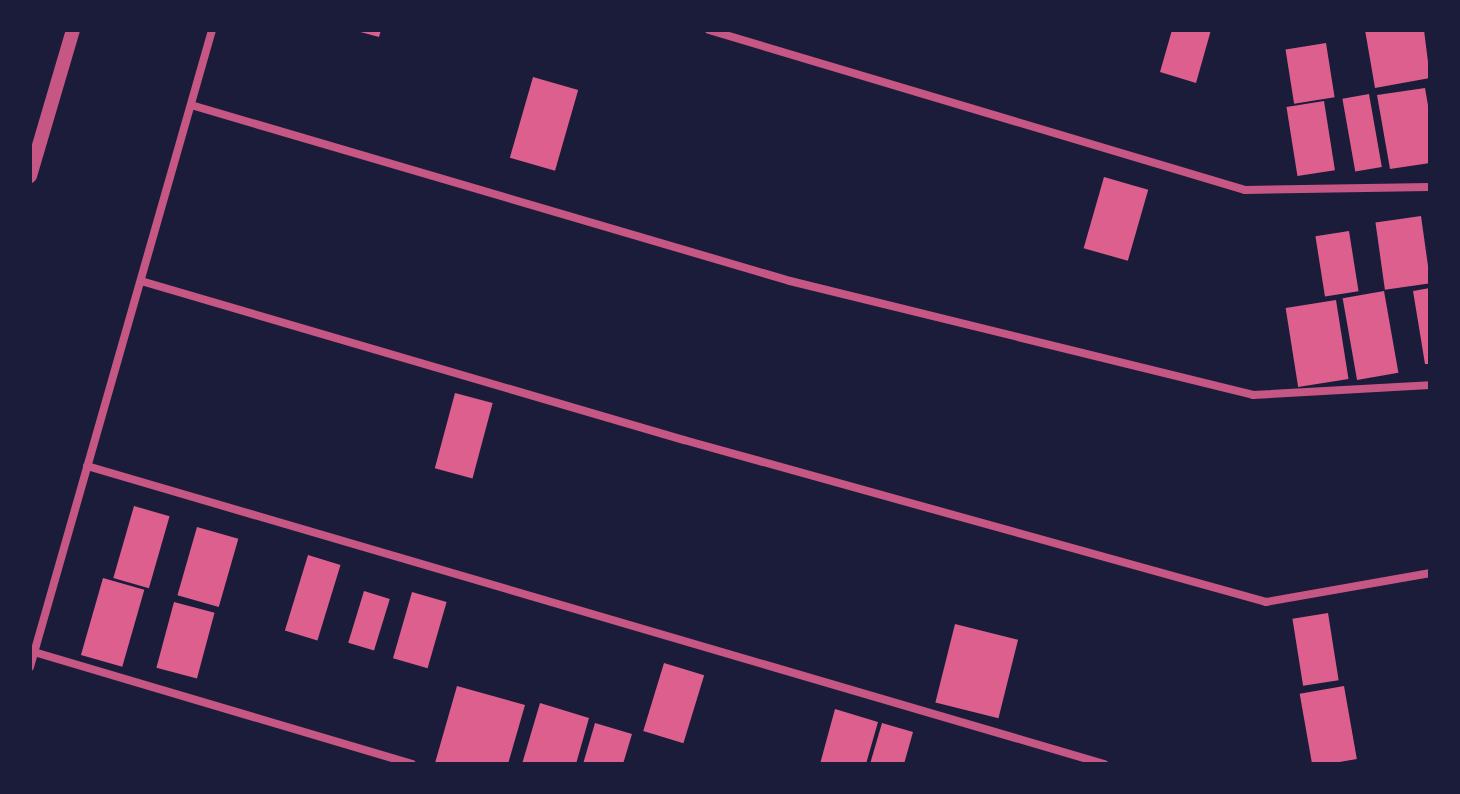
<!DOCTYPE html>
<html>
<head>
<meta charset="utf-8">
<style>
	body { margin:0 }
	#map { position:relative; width:1460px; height:794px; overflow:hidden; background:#1b1b3a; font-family:Mulish,sans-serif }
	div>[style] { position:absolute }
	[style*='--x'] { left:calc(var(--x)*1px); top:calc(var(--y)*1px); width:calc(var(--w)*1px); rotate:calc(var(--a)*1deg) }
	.building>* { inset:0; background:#dd5f8e; transform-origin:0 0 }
	.minor>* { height:8px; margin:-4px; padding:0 4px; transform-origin:4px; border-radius:4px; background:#c65784 }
	.tertiary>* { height:14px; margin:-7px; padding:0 7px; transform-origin:7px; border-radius:7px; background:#c65784 }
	span { translate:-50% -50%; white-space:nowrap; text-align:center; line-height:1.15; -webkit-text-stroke:8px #1b1b3a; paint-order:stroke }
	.frame { position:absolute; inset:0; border:32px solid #1b1b3a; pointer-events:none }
</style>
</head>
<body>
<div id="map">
	<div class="building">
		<i style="clip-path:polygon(353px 30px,381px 30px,379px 37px)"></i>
		<i style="clip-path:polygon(1172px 30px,1211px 30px,1196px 83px,1160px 72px)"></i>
		<i style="clip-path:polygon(1365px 30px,1424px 30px,1430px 78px,1375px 88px)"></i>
		<i style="left:1326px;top:43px;width:55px;height:41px;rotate:81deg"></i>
		<i style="left:533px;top:77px;width:47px;height:84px;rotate:16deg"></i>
		<i style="clip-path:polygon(1425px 88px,1430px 117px,1430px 163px,1390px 169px,1377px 95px)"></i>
		<i style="left:1369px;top:94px;width:74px;height:27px;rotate:80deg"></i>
		<i style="left:1324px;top:101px;width:70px;height:38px;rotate:81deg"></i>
		<i style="left:1104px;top:177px;width:46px;height:74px;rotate:16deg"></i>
		<i style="left:1421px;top:216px;width:68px;height:46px;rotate:82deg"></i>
		<i style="left:1349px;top:231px;width:61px;height:34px;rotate:81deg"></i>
		<i style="clip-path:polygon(1430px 288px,1430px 364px,1425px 364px,1413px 291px)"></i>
		<i style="left:1384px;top:291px;width:83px;height:42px;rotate:80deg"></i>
		<i style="left:1336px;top:300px;width:80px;height:51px;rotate:81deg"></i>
		<i style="left:455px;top:393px;width:39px;height:78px;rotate:15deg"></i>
		<i style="left:134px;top:506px;width:37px;height:75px;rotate:16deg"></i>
		<i style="left:197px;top:527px;width:43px;height:71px;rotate:16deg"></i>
		<i style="left:308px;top:555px;width:34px;height:79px;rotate:17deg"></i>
		<i style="left:103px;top:578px;width:43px;height:80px;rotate:16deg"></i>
		<i style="left:364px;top:591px;width:27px;height:54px;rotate:17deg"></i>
		<i style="left:412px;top:592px;width:36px;height:69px;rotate:16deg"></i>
		<i style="left:174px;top:602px;width:42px;height:68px;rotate:15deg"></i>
		<i style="left:1328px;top:613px;width:68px;height:36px;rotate:81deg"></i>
		<i style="left:955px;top:624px;width:65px;height:81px;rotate:14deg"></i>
		<i style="left:664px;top:663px;width:42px;height:71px;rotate:17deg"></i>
		<i style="clip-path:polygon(457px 686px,525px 705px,508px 764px,435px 763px)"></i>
		<i style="left:1344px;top:686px;width:74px;height:45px;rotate:80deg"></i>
		<i style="clip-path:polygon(540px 703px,589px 718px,576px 764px,522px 764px)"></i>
		<i style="clip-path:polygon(835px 709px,878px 722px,866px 764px,820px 764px)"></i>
		<i style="clip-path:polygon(595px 723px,632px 734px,623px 764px,583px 764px)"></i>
		<i style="clip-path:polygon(882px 723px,913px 732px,904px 764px,870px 764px)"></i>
	</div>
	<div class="minor">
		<i style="--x:709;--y:30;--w:559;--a:16.62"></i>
		<i style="--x:1245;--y:190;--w:185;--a:-0.9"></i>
		<i style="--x:191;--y:105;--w:624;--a:16.37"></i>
		<i style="--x:790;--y:281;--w:477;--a:13.8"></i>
		<i style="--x:1253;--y:395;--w:177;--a:-3.2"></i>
		<i style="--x:141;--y:281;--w:566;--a:16.32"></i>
		<i style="--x:684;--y:440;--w:604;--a:15.55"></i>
		<i style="--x:1266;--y:602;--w:167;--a:-10"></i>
		<i style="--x:87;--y:466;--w:1060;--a:16.33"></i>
		<i style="--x:34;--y:652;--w:394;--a:16.5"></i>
		<i style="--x:30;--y:667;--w:662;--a:-74.05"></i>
	</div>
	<div class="tertiary">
		<i style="--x:30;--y:176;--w:152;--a:-73.6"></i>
	</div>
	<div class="frame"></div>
</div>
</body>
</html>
